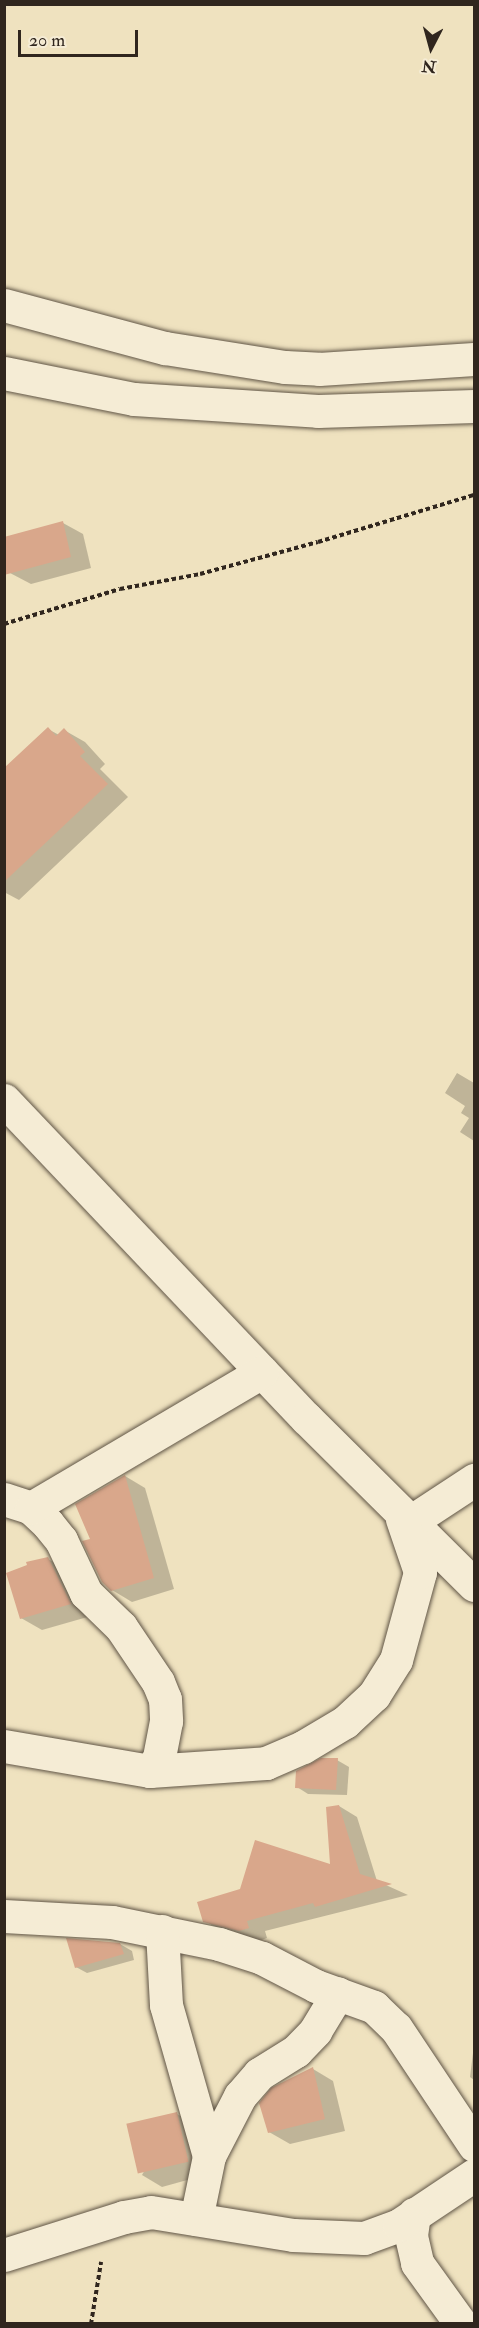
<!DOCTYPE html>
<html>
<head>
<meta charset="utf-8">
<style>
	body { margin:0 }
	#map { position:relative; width:479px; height:2328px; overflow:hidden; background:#efe2bf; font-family:"IM FELL Double Pica",serif }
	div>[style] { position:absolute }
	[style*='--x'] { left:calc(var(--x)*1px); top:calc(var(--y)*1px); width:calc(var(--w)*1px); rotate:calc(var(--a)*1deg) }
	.shadow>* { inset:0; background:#0003 }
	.building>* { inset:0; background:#d9a78b; transform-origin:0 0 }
	.path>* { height:4px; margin-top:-2px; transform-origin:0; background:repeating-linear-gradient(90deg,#30261e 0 4.5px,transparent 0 7.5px) }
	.roads { filter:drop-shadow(0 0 2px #605546) drop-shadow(0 0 2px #605546) }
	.street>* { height:33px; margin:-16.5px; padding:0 16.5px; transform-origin:16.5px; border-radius:16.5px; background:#f5ecd5 }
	span { translate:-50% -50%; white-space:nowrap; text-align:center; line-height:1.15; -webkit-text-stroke:5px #f5ecd5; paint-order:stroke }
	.frame { position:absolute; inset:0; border:6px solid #30261e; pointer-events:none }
	.north { position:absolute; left:401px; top:18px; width:60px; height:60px; -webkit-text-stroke:4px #f5ecd5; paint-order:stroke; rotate:186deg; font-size:16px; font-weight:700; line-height:24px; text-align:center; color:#30261e }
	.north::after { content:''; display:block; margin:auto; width:21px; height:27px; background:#30261e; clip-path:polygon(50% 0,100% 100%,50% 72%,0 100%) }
	.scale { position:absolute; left:18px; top:30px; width:120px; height:27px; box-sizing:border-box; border:3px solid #30261e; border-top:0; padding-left:8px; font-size:18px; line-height:21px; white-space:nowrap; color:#30261e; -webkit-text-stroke:4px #f5ecd5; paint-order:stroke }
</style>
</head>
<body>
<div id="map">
	<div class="shadow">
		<i style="clip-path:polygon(63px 523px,83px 534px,91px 568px,31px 584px,10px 573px)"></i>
		<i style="clip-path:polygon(48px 729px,59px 735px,64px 730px,85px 742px,105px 764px,100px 769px,128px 797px,19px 900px,4px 892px,4px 770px)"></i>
		<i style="clip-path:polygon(457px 1073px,474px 1083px,474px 1141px,460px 1132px,469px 1118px,461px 1113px,465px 1106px,445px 1093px)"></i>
		<i style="clip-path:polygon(125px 1476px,145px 1488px,174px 1589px,132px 1602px,112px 1590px,92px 1540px)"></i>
		<i style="clip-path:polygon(48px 1559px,69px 1571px,91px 1616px,42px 1630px,21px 1618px)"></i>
		<i style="clip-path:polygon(337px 1760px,349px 1767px,347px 1795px,308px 1794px,297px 1787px)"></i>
		<i style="clip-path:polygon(339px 1806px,357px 1817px,377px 1881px,408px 1895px,265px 1931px,267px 1938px,259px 1941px,224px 1932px,205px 1921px,332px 1866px)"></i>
		<i style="clip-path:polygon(120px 1944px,132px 1951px,134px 1960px,87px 1973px,76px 1967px)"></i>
		<i style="clip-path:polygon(474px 2045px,474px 2080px,470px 2077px)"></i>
		<i style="clip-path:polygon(313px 2069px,333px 2081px,345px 2131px,290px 2144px,269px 2132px)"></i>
		<i style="clip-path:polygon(177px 2114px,198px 2126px,209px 2174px,162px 2187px,142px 2175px)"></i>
	</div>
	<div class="building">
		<i style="clip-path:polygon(63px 521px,71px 557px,4px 575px,4px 537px)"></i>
		<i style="clip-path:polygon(48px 727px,56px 736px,64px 728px,85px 752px,80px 756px,108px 784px,4px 882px,4px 768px)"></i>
		<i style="clip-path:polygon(125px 1475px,154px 1578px,111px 1591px,102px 1582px,82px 1541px,90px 1539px,75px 1504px)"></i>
		<i style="clip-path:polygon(48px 1557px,71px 1604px,20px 1619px,6px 1573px,27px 1565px,26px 1562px)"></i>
		<i style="clip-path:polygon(321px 1758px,338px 1758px,336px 1790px,295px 1788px,296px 1771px)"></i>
		<i style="clip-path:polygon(339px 1805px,360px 1874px,392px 1884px,315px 1907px,313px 1903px,247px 1921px,249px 1928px,239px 1931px,203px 1922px,197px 1902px,240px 1889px,255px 1840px,330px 1864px,326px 1807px)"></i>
		<i style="clip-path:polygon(66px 1938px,120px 1943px,124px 1954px,75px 1968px)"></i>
		<i style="clip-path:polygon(313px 2067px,325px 2119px,268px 2133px,259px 2103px,271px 2088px)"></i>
		<i style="left:177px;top:2112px;width:51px;height:52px;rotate:77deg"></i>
	</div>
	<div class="path">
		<i style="--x:4;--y:624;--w:121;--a:-16.8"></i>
		<i style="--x:120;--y:589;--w:81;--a:-10.6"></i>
		<i style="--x:200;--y:574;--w:122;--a:-15.2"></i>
		<i style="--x:318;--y:542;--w:163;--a:-16.8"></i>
		<i style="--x:91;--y:2324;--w:63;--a:-80.8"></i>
	</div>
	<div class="roads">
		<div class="street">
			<i style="--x:4;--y:305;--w:167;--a:15"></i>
			<i style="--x:165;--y:348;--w:121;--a:9"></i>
			<i style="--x:285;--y:367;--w:34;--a:3"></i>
			<i style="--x:319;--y:369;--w:155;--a:-3.7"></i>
			<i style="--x:4;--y:373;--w:133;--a:11.3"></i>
			<i style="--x:134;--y:399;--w:184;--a:3.7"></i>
			<i style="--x:318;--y:411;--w:156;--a:-1.8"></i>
			<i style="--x:4;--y:1100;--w:439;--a:46.5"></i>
			<i style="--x:306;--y:1418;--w:237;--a:44.8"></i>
			<i style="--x:4;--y:1499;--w:28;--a:18"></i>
			<i style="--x:31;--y:1508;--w:23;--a:43"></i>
			<i style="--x:48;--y:1524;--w:21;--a:51"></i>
			<i style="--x:61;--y:1540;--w:59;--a:64.7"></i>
			<i style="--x:86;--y:1593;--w:49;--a:44.2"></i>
			<i style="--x:121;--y:1627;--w:66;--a:56.1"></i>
			<i style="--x:158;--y:1682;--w:18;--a:68"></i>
			<i style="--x:165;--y:1699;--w:22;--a:87"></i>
			<i style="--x:166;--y:1721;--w:38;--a:101"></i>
			<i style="--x:159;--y:1758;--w:16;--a:125"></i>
			<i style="--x:31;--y:1508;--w:268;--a:-30.5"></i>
			<i style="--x:410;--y:1522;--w:77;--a:-33.3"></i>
			<i style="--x:4;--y:1746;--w:148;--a:9.7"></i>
			<i style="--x:150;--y:1771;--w:116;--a:-3.9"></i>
			<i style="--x:266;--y:1763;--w:40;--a:-23.4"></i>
			<i style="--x:303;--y:1747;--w:49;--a:-30.8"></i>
			<i style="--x:345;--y:1722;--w:40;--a:-43"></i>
			<i style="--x:374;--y:1695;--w:41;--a:-57.8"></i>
			<i style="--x:396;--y:1660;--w:91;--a:-74.7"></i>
			<i style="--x:420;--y:1572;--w:56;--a:-108.8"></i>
			<i style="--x:4;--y:1916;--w:108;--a:3.2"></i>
			<i style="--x:112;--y:1922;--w:109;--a:11.6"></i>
			<i style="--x:219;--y:1944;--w:45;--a:18"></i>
			<i style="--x:262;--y:1958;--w:61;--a:27.4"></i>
			<i style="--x:316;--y:1986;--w:62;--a:19.9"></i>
			<i style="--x:374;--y:2007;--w:30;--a:44"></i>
			<i style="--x:396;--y:2028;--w:141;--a:56.3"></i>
			<i style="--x:162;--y:1931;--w:74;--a:86.9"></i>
			<i style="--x:166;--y:2005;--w:157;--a:74.1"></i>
			<i style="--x:414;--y:2214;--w:22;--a:98"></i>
			<i style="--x:411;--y:2236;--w:28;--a:77"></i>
			<i style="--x:417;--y:2263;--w:75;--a:54.2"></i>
			<i style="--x:196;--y:2219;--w:64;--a:-78.3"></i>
			<i style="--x:209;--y:2156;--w:68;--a:-62.7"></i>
			<i style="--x:240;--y:2096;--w:29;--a:-49"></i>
			<i style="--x:259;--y:2074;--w:44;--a:-31.9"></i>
			<i style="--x:296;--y:2051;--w:28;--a:-46"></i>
			<i style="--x:315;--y:2031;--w:44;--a:-58.8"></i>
			<i style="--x:4;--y:2255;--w:126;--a:-17.6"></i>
			<i style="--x:124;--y:2217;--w:27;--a:-10"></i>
			<i style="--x:151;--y:2212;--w:144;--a:9.2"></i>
			<i style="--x:293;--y:2235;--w:71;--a:2.4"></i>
			<i style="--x:364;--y:2238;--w:37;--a:-20"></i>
			<i style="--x:399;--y:2225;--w:90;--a:-33.7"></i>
		</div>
	</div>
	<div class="frame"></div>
	<div class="north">N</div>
	<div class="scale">20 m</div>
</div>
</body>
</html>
